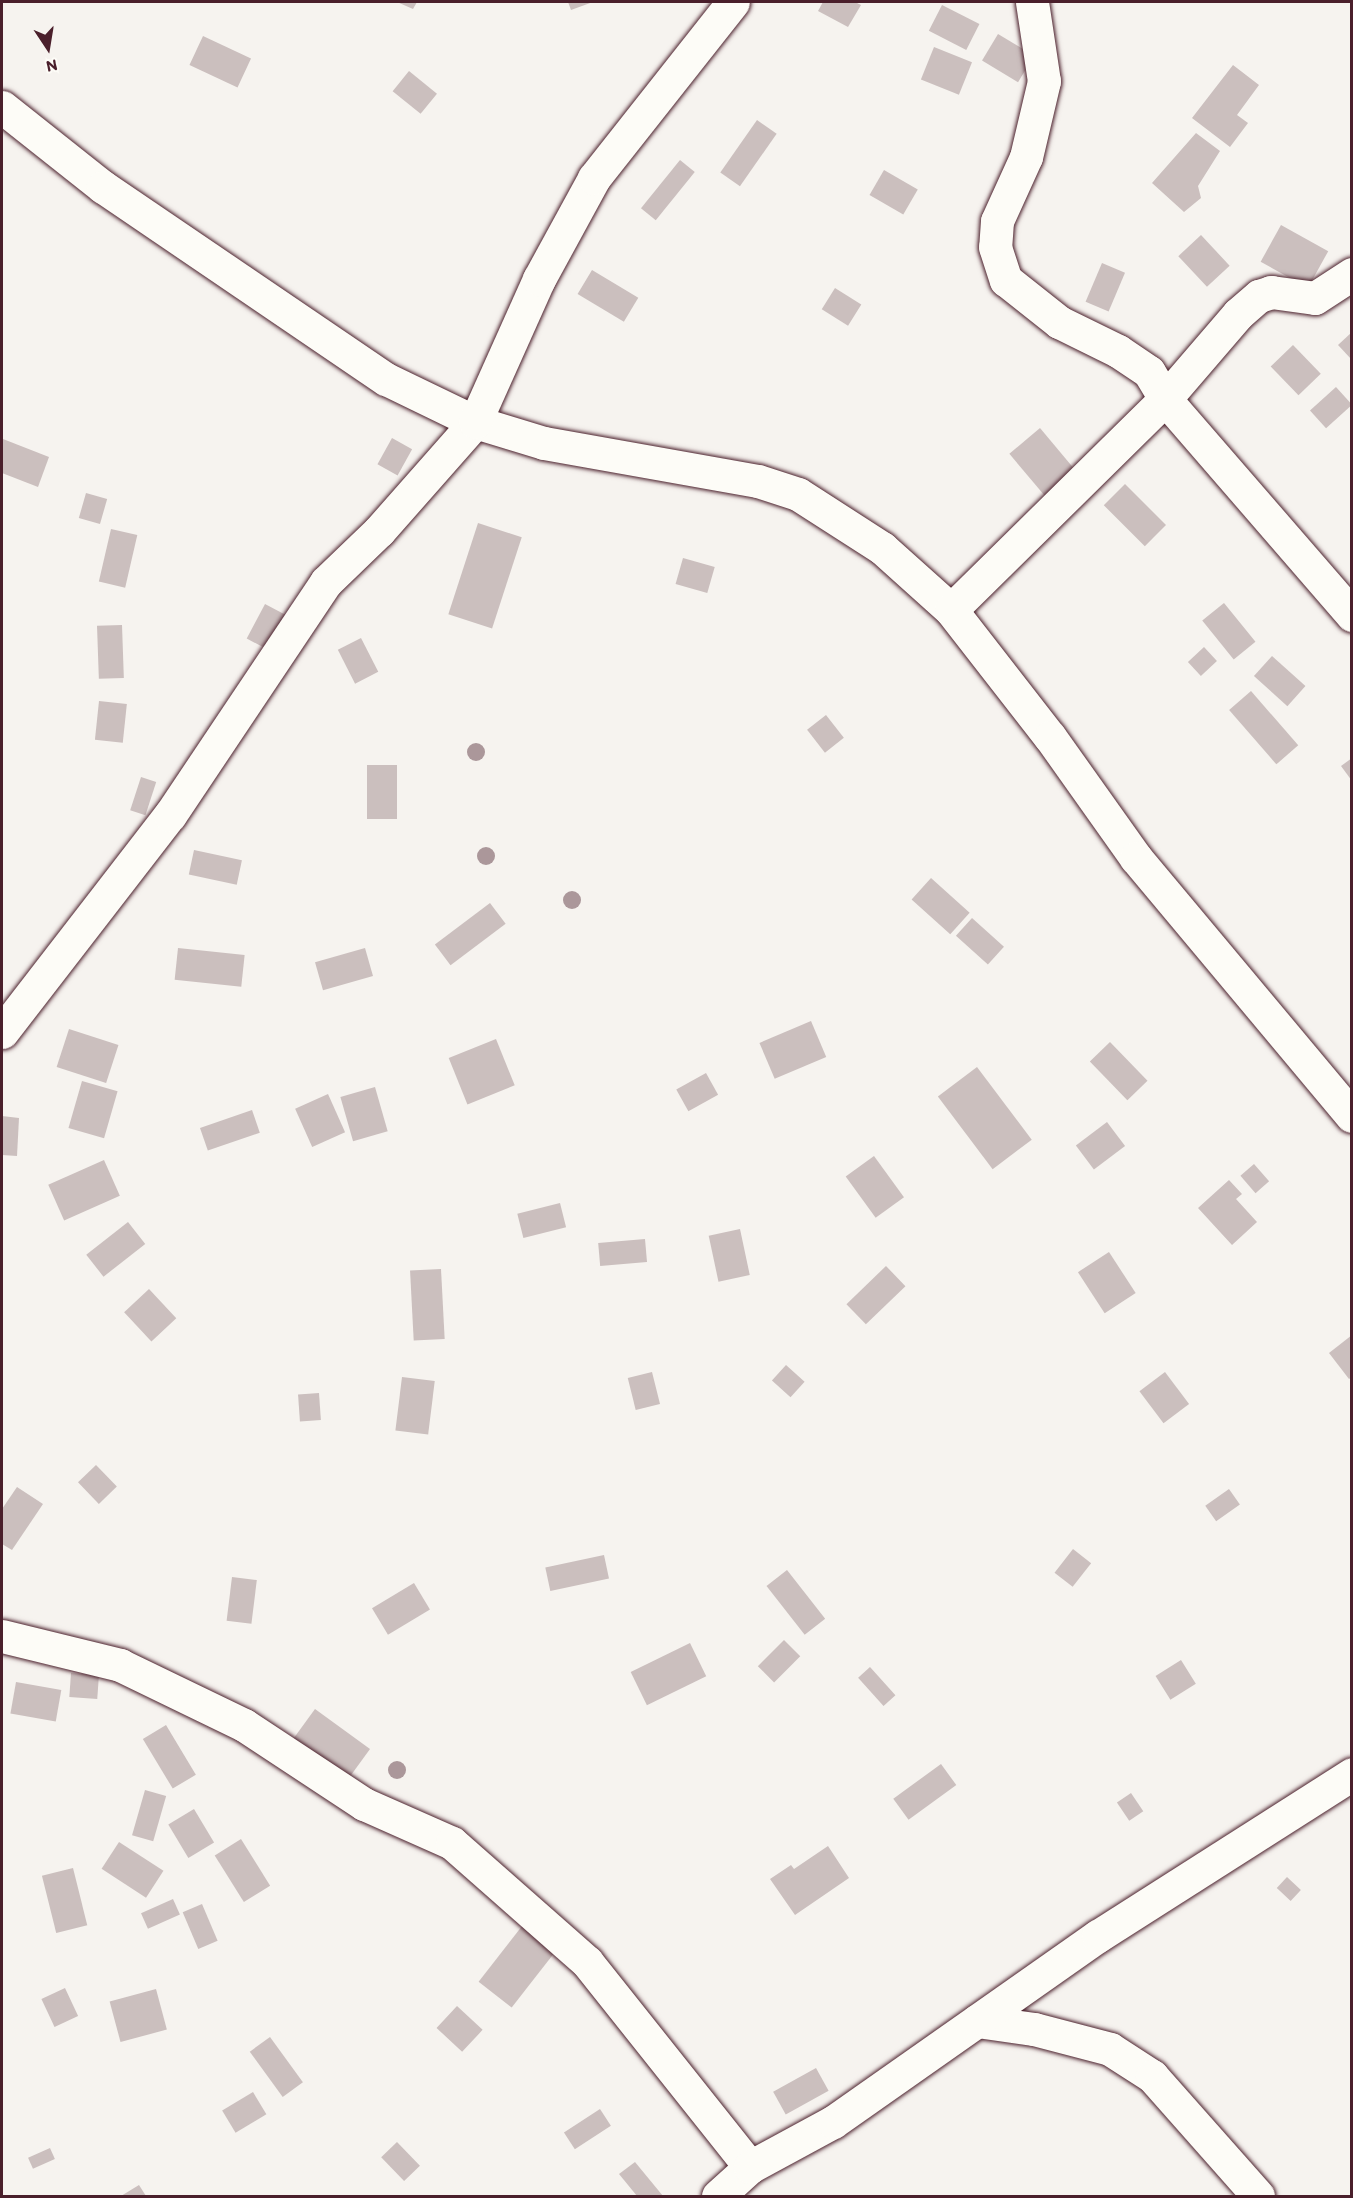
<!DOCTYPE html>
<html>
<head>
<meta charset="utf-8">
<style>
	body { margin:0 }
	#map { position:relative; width:1353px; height:2198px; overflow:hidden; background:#f6f3ef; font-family:Itim,sans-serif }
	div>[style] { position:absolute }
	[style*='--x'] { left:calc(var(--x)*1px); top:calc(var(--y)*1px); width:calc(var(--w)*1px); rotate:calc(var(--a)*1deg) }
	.building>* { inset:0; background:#cbbfbe; transform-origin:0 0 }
	.roads { filter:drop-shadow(0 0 2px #4a1f2b) drop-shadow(0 0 2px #4a1f2b) }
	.minor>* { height:33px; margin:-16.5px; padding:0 16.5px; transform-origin:16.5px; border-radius:16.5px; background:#fdfcf7 }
	.trees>* { width:18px; height:18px; margin:-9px; border-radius:50%; background:#ab979a }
	span { translate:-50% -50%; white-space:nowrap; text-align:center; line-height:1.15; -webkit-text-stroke:4.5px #fdfcf7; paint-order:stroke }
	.frame { position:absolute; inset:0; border:3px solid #4a1f2b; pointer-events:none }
	.north { position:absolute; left:18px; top:18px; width:60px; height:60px; -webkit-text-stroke:4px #fdfcf7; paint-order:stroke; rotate:168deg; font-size:16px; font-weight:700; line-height:24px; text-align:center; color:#4a1f2b }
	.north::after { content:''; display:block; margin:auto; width:21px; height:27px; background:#4a1f2b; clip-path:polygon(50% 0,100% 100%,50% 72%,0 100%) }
</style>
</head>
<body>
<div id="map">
	<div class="building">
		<i style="clip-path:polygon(397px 2px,417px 2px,413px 9px)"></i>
		<i style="clip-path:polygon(568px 2px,593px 2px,571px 10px)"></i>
		<i style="clip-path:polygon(823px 2px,855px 2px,861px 5px,848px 27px,818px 11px)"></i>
		<i style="left:942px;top:5px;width:42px;height:29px;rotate:27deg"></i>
		<i style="left:998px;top:34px;width:42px;height:31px;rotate:31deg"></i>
		<i style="left:203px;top:36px;width:53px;height:32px;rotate:25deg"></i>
		<i style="left:934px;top:47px;width:41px;height:35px;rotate:22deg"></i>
		<i style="clip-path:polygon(1233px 65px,1259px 85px,1237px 115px,1248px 123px,1230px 147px,1192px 118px)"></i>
		<i style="left:409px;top:71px;width:36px;height:26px;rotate:39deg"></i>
		<i style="left:757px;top:120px;width:24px;height:64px;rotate:35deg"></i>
		<i style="clip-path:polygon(1196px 133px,1220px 151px,1198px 186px,1201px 198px,1184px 212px,1152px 183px)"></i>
		<i style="left:680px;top:160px;width:19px;height:62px;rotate:39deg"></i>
		<i style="left:884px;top:170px;width:39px;height:29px;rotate:30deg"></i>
		<i style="left:1281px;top:225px;width:54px;height:42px;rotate:29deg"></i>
		<i style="left:1201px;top:235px;width:42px;height:31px;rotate:47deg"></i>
		<i style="left:1102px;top:263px;width:25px;height:42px;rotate:23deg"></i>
		<i style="left:592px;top:270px;width:54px;height:28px;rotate:31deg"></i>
		<i style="left:835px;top:288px;width:31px;height:25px;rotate:32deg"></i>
		<i style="clip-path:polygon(1352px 332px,1352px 360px,1338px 345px)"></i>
		<i style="left:1293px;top:345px;width:40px;height:31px;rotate:46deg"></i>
		<i style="left:1336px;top:387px;width:24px;height:35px;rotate:48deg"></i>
		<i style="left:1040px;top:428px;width:55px;height:40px;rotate:50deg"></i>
		<i style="left:392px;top:438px;width:23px;height:30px;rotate:29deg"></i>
		<i style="clip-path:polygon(3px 439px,49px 457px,38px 487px,2px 473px)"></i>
		<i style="left:1125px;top:484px;width:58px;height:30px;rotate:45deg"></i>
		<i style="left:86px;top:493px;width:22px;height:26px;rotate:16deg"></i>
		<i style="left:478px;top:523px;width:46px;height:96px;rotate:18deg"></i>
		<i style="left:111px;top:529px;width:27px;height:54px;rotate:13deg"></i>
		<i style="left:683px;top:558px;width:33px;height:27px;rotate:16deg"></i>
		<i style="left:1224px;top:603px;width:50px;height:28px;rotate:51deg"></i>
		<i style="left:265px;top:604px;width:30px;height:39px;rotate:28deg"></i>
		<i style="left:122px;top:625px;width:53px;height:25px;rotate:88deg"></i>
		<i style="left:361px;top:638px;width:38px;height:26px;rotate:63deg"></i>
		<i style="left:1204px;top:647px;width:19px;height:22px;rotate:47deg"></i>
		<i style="left:1272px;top:656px;width:45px;height:27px;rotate:42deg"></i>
		<i style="left:1251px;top:691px;width:72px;height:29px;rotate:49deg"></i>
		<i style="left:99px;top:701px;width:28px;height:39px;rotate:6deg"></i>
		<i style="left:826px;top:715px;width:29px;height:24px;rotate:52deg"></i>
		<i style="clip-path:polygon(1352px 758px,1352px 781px,1341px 766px)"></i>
		<i style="left:367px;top:765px;width:30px;height:54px"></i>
		<i style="left:141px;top:777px;width:16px;height:35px;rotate:18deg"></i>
		<i style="left:194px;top:850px;width:49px;height:25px;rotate:12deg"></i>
		<i style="left:931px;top:878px;width:52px;height:29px;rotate:42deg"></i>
		<i style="left:490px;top:903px;width:26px;height:69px;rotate:53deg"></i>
		<i style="left:972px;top:918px;width:43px;height:24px;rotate:42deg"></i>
		<i style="left:178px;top:948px;width:67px;height:32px;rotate:6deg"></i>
		<i style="left:365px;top:948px;width:29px;height:52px;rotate:74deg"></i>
		<i style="left:811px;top:1021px;width:39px;height:56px;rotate:67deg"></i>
		<i style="left:69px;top:1029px;width:52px;height:40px;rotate:18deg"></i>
		<i style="left:496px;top:1039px;width:50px;height:51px;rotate:68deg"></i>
		<i style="left:1110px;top:1042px;width:54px;height:28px;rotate:46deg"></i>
		<i style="left:977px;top:1067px;width:91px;height:49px;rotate:53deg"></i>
		<i style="left:706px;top:1073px;width:25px;height:34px;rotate:61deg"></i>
		<i style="left:82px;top:1081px;width:37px;height:49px;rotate:16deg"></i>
		<i style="left:375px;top:1087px;width:46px;height:36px;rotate:74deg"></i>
		<i style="left:328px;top:1094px;width:42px;height:36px;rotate:66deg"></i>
		<i style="left:252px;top:1110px;width:24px;height:55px;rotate:71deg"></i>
		<i style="clip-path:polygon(2px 1116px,19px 1118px,17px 1156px,2px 1155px)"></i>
		<i style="left:1107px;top:1122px;width:30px;height:39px;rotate:53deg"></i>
		<i style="left:874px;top:1156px;width:51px;height:35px;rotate:54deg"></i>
		<i style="left:104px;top:1160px;width:39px;height:61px;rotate:66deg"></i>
		<i style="left:1254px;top:1164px;width:23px;height:18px;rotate:49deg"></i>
		<i style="clip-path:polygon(1229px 1180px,1242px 1194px,1236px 1199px,1257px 1222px,1232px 1245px,1198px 1208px)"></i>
		<i style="left:560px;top:1203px;width:25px;height:44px;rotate:76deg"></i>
		<i style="left:128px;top:1222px;width:28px;height:53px;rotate:52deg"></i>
		<i style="left:740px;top:1229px;width:47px;height:32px;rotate:78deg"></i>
		<i style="left:645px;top:1239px;width:23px;height:47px;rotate:85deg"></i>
		<i style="left:1109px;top:1252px;width:49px;height:37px;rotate:57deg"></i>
		<i style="left:886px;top:1266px;width:28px;height:55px;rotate:46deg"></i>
		<i style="left:441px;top:1269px;width:70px;height:31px;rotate:87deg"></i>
		<i style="left:149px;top:1289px;width:40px;height:34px;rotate:47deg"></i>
		<i style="clip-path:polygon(1352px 1335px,1352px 1377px,1349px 1379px,1329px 1353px)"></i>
		<i style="left:786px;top:1365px;width:25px;height:21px;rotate:42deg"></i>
		<i style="left:652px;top:1372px;width:33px;height:25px;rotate:76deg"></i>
		<i style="left:1165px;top:1372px;width:40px;height:32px;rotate:53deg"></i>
		<i style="left:402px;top:1377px;width:33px;height:54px;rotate:7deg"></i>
		<i style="left:319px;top:1393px;width:27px;height:21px;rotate:86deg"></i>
		<i style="left:96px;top:1465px;width:30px;height:25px;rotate:46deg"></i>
		<i style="clip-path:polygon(17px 1487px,43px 1504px,12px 1550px,2px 1544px,2px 1509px)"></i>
		<i style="left:1229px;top:1489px;width:19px;height:29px;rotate:55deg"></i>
		<i style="left:1073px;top:1549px;width:23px;height:30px;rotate:38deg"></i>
		<i style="left:604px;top:1555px;width:24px;height:60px;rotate:78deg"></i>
		<i style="left:787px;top:1570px;width:62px;height:26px;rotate:52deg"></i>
		<i style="left:232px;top:1577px;width:25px;height:44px;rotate:7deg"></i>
		<i style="left:414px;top:1583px;width:31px;height:49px;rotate:59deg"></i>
		<i style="left:784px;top:1640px;width:23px;height:37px;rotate:45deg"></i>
		<i style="left:690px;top:1643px;width:37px;height:66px;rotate:64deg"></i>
		<i style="left:1181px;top:1660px;width:28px;height:30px;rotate:58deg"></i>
		<i style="left:870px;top:1667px;width:38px;height:16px;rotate:48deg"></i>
		<i style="left:71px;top:1673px;width:28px;height:24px;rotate:4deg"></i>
		<i style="left:16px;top:1682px;width:46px;height:32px;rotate:10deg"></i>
		<i style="left:315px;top:1709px;width:68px;height:39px;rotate:36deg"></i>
		<i style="left:166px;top:1725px;width:58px;height:27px;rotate:59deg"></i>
		<i style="left:941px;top:1764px;width:26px;height:59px;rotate:54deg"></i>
		<i style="left:145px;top:1790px;width:22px;height:47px;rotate:16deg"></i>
		<i style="left:1131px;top:1793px;width:22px;height:17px;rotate:56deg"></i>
		<i style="left:194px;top:1809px;width:39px;height:30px;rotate:59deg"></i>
		<i style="left:241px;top:1839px;width:55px;height:31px;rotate:58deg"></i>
		<i style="left:119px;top:1842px;width:53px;height:32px;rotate:33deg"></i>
		<i style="clip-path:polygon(828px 1846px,849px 1878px,795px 1915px,770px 1879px,791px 1865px,794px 1869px)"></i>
		<i style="left:73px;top:1868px;width:59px;height:32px;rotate:76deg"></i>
		<i style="left:1287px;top:1877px;width:19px;height:15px;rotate:43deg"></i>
		<i style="left:173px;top:1899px;width:17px;height:35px;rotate:66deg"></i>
		<i style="left:202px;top:1904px;width:40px;height:21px;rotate:67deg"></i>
		<i style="left:526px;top:1921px;width:42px;height:77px;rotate:38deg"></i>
		<i style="left:65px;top:1988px;width:31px;height:26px;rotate:65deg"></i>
		<i style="left:156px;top:1989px;width:42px;height:48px;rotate:75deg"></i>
		<i style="left:457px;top:2006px;width:35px;height:30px;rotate:43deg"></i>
		<i style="left:270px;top:2037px;width:56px;height:25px;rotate:54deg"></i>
		<i style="left:816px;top:2068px;width:26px;height:49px;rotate:61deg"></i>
		<i style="left:253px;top:2092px;width:26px;height:36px;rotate:59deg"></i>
		<i style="left:600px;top:2109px;width:20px;height:43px;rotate:57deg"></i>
		<i style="left:397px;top:2142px;width:33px;height:22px;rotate:46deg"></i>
		<i style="left:50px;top:2148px;width:12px;height:24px;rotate:66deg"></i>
		<i style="clip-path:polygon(635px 2162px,663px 2196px,637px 2196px,619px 2174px)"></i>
		<i style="clip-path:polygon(139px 2185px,146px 2196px,121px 2196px)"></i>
	</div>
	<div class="roads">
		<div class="minor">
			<i style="--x:1032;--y:2;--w:80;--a:81.4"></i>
			<i style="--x:1044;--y:81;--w:78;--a:103.3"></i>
			<i style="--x:1026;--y:157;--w:70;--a:114.4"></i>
			<i style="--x:997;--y:221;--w:26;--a:94"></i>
			<i style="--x:995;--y:247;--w:35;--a:72"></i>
			<i style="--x:1006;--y:280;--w:68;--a:38.4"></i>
			<i style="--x:1059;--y:322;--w:66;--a:26.2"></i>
			<i style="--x:1118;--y:351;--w:37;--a:34"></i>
			<i style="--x:1149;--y:372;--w:31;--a:59"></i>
			<i style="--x:1165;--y:399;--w:286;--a:49.1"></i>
			<i style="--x:2;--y:107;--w:129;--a:38.4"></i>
			<i style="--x:103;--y:187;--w:342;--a:34.2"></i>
			<i style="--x:386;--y:379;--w:99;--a:25.8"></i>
			<i style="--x:475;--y:422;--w:72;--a:16.9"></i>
			<i style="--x:544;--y:443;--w:217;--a:10.1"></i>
			<i style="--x:758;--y:481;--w:42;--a:18"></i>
			<i style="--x:798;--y:494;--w:100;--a:32.7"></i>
			<i style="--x:882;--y:548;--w:93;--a:41.9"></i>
			<i style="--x:951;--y:610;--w:161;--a:52.1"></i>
			<i style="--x:1050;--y:737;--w:148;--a:54.6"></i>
			<i style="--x:1136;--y:858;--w:336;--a:50.1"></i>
			<i style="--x:951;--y:610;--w:301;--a:-44.6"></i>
			<i style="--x:1165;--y:399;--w:112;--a:-49.3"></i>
			<i style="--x:1238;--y:314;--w:28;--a:-41"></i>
			<i style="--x:1259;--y:296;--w:13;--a:-18"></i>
			<i style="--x:1271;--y:292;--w:44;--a:7.8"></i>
			<i style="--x:1315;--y:298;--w:44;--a:-33"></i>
			<i style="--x:2;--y:1032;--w:274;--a:-52.3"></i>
			<i style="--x:170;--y:815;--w:280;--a:-56.2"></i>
			<i style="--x:326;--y:582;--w:74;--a:-43.9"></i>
			<i style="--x:379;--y:531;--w:145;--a:-48.6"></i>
			<i style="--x:475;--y:422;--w:157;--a:-65.9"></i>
			<i style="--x:539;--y:279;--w:115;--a:-61.4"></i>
			<i style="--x:594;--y:178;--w:224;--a:-51.7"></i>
			<i style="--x:2;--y:1636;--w:122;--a:13.8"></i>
			<i style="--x:120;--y:1665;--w:138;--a:25.8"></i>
			<i style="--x:244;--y:1725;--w:144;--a:33.4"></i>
			<i style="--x:364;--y:1804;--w:96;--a:23.9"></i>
			<i style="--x:452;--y:1843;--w:180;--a:41.4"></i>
			<i style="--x:587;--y:1962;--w:262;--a:51.5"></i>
			<i style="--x:977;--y:2021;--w:58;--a:8"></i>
			<i style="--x:1034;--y:2029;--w:79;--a:14.7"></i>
			<i style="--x:1110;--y:2049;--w:50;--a:32.7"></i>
			<i style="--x:1152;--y:2076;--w:160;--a:48.5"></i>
			<i style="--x:718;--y:2196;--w:43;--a:-42.2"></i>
			<i style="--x:750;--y:2167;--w:94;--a:-28.5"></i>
			<i style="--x:833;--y:2122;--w:324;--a:-35.1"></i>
			<i style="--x:1098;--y:1936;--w:301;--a:-32.5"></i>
		</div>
	</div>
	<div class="trees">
		<i style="left:476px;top:752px"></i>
		<i style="left:486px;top:856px"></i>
		<i style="left:572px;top:900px"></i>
		<i style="left:397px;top:1770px"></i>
	</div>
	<div class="frame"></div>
	<div class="north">N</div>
</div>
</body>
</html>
